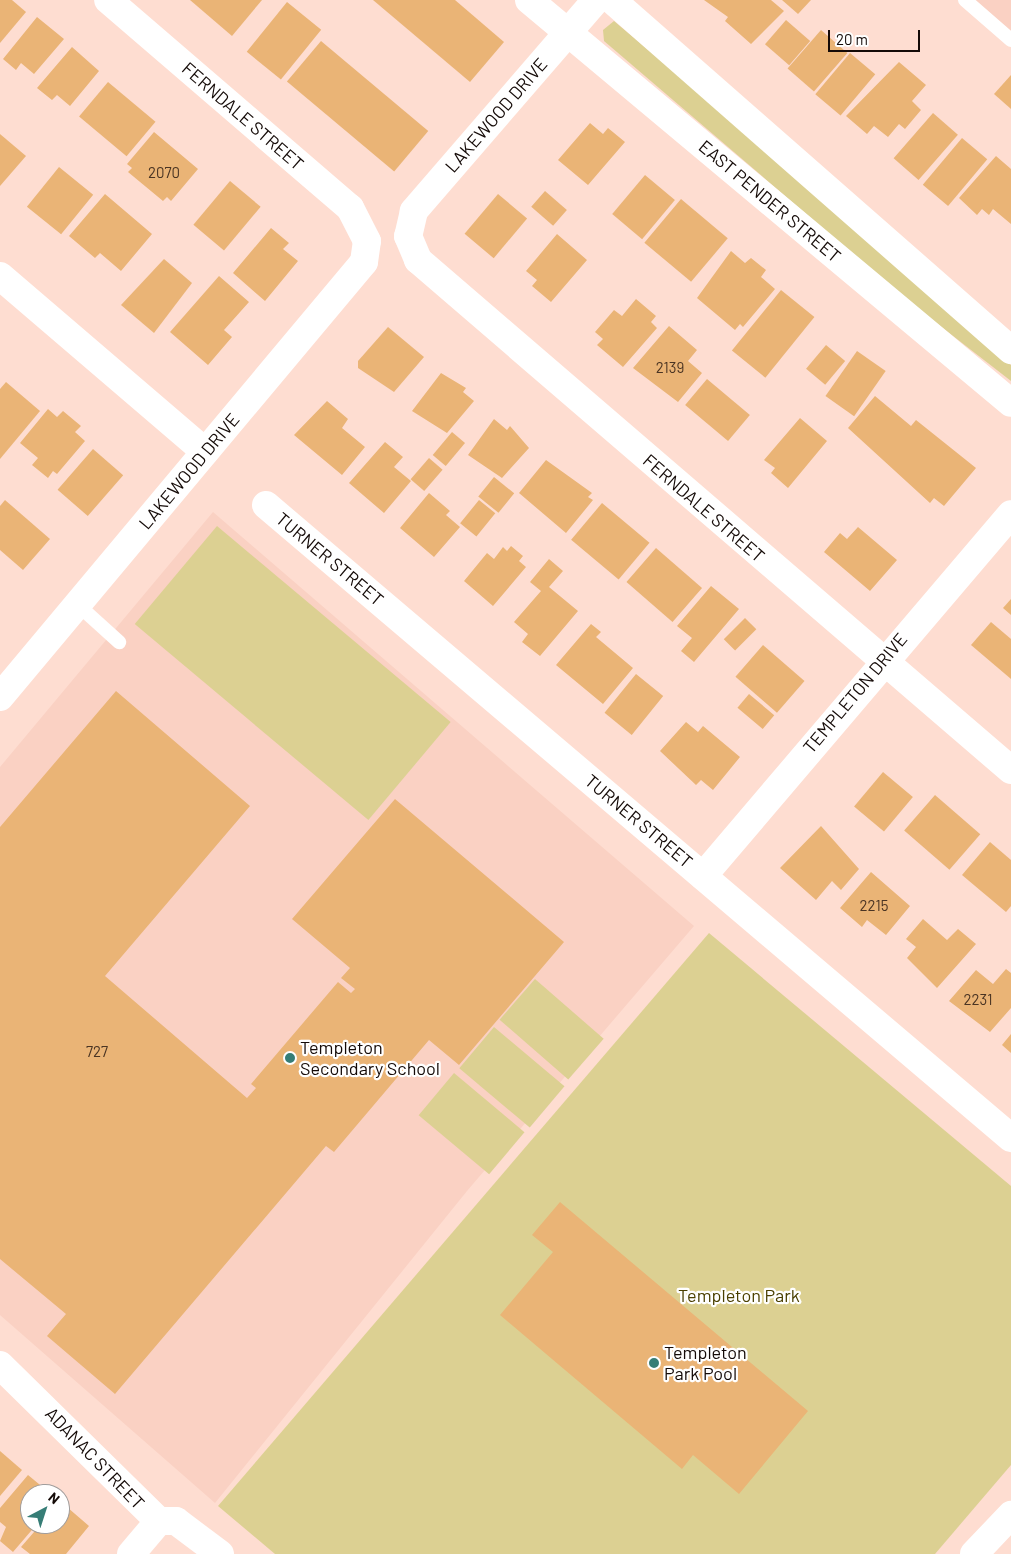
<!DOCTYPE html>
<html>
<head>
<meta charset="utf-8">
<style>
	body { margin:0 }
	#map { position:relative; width:1011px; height:1554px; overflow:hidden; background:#feddd1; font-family:Barlow,sans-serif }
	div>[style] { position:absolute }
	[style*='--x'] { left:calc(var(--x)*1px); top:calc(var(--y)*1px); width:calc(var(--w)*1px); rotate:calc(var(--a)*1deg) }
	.built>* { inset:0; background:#fad1c3 }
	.green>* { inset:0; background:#dcd092; transform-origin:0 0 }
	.building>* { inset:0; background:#eab476; transform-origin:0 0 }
	.service>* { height:14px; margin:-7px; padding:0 7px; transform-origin:7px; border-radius:7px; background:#fff }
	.minor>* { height:28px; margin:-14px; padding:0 14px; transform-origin:14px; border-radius:14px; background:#fff }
	.dots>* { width:14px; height:14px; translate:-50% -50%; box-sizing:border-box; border:2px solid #fff; border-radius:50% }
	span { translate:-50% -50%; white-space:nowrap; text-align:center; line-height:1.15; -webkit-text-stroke:4.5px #fff; paint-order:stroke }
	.number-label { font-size:15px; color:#4a3423 }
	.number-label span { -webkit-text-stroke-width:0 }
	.street-label { font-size:18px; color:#140a07 }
	.poi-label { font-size:18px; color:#140a07 }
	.left { translate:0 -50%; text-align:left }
	.park-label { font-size:18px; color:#4a3f00 }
	.north { position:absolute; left:20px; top:1484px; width:50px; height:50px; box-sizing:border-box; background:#fff; border:1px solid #a19d9c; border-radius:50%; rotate:40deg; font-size:14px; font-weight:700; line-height:20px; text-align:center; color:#140a07 }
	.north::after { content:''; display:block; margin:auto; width:18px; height:22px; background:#367d76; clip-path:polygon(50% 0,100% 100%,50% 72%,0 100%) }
	.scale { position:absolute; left:828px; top:30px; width:92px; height:22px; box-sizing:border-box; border:2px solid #140a07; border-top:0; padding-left:6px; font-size:15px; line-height:18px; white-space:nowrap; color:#140a07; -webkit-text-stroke:4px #fff; paint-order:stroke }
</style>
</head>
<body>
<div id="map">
	<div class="built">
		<i style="clip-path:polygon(965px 0,1011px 0,1011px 40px)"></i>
		<i style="clip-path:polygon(213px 512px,694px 926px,467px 1191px,215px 1503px,0 1315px,0 767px)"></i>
	</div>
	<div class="green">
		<i style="clip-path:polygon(614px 21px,901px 263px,1011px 365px,1011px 381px,908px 301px,604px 41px,603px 30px)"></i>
		<i style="left:217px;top:526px;width:305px;height:128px;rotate:40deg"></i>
		<i style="clip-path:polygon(709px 933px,1011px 1186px,1011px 1465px,935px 1554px,275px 1554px,218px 1506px)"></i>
		<i style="left:535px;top:979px;width:91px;height:54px;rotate:41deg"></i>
		<i style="left:494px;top:1027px;width:92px;height:54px;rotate:40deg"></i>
		<i style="left:454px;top:1073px;width:92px;height:55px;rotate:40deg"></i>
	</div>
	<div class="building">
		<i style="clip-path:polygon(0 0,12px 0,26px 12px,0 43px)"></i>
		<i style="clip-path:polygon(190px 0,262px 0,232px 36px)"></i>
		<i style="clip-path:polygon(373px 0,455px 0,504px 42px,470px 82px)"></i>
		<i style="clip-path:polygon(704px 0,771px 0,784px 11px,751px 44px,725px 21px,728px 17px)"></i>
		<i style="clip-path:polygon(782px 0,811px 0,798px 14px)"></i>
		<i style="left:287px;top:2px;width:44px;height:64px;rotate:39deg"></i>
		<i style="clip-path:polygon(37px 17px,64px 39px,34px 74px,21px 63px,16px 70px,3px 59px)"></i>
		<i style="left:786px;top:20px;width:32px;height:32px;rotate:41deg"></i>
		<i style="left:821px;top:30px;width:35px;height:51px;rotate:41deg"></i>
		<i style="left:321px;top:41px;width:140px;height:53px;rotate:40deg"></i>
		<i style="clip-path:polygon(72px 47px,99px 71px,70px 106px,57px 95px,52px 100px,37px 88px)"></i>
		<i style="left:850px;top:53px;width:33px;height:54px;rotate:40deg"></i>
		<i style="clip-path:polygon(899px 62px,926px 85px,912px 101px,921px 110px,905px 129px,899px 124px,888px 137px,874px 126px,867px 134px,846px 116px)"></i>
		<i style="clip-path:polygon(1011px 75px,1011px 109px,994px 94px)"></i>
		<i style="left:108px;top:82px;width:62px;height:45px;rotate:40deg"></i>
		<i style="left:933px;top:113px;width:33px;height:60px;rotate:41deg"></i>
		<i style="clip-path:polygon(590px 123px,603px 134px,608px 128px,625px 142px,588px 185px,558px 160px)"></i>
		<i style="clip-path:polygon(154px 132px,198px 169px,171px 201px,167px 197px,163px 201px,128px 172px,132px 168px,127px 164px)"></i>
		<i style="clip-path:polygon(0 134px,26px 156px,0 186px)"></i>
		<i style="left:962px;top:138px;width:33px;height:61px;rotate:40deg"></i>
		<i style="clip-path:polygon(996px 156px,1011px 169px,1011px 224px,993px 209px,989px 215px,982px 209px,977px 215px,959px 198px)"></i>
		<i style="left:59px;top:167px;width:44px;height:51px;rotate:39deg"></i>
		<i style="left:645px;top:175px;width:39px;height:51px;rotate:40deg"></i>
		<i style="left:230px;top:181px;width:40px;height:57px;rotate:40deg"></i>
		<i style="left:545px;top:191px;width:29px;height:21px;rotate:41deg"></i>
		<i style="clip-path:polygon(105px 194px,152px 234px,121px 271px,100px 253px,95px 258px,69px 236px)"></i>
		<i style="left:498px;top:194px;width:38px;height:52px;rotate:40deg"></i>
		<i style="left:681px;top:199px;width:61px;height:57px;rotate:40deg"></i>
		<i style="clip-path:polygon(271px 228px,289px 243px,283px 249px,298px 261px,265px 301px,233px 273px)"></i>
		<i style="clip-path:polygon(557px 234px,587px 260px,551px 302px,532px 286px,537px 280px,526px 271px)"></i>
		<i style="clip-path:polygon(731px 251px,745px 263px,751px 258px,766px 270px,761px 277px,775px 289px,743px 327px,740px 324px,735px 330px,697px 298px)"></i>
		<i style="clip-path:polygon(164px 259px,192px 283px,154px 333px,121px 305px)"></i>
		<i style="clip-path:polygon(219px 276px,249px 302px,224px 330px,232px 337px,208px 365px,170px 332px)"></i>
		<i style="left:781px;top:290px;width:43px;height:78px;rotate:39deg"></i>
		<i style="clip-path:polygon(636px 299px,656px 316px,651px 322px,657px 328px,623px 367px,597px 345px,603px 339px,595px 332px,614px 310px,622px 316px)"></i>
		<i style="clip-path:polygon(669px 326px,697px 350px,688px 361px,702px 373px,678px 402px,633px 368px)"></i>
		<i style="clip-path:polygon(388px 327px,424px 357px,394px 392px,358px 368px,358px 361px)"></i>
		<i style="left:826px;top:345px;width:25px;height:31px;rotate:40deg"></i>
		<i style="left:857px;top:351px;width:35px;height:55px;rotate:35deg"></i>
		<i style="clip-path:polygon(441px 373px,466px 388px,463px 392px,474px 401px,447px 433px,412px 411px)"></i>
		<i style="left:707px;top:379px;width:56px;height:34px;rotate:40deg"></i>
		<i style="clip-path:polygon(6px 382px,40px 411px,0 459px,0 389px)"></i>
		<i style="clip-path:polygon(875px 396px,911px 426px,916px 420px,976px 468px,944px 506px,934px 498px,930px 503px,848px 428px)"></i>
		<i style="clip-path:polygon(327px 401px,348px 419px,342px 428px,365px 447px,342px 475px,294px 435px)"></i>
		<i style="clip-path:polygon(48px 409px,57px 417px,63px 411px,81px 426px,75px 432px,85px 441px,57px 474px,53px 471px,48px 478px,32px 465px,38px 458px,20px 443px)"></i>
		<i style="clip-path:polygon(800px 418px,827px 441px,788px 488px,771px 473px,775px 468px,764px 460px)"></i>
		<i style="clip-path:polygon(494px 419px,507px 430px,510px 426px,529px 448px,502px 478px,468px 455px)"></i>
		<i style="left:452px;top:432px;width:17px;height:30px;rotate:40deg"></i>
		<i style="clip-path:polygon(385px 442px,403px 457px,394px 467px,411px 481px,384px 513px,349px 483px)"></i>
		<i style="left:93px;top:449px;width:40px;height:54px;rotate:41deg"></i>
		<i style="left:429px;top:458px;width:18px;height:28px;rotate:41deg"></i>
		<i style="clip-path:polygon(546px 460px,592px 493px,588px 497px,593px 500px,566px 533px,519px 493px)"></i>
		<i style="left:494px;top:477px;width:26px;height:25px;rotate:39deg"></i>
		<i style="clip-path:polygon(429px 493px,450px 511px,446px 515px,460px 527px,434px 557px,400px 528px)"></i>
		<i style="clip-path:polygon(5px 500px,50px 539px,23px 570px,0 550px,0 506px)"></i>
		<i style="left:479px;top:500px;width:21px;height:30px;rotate:39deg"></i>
		<i style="left:602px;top:503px;width:62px;height:48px;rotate:40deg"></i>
		<i style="clip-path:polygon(858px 527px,897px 560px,870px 591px,824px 552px,840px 533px,847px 539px)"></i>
		<i style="clip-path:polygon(511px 546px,523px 556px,519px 561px,526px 567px,493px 606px,464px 581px,487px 553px,494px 559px,503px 547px,507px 551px)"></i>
		<i style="left:656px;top:548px;width:61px;height:45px;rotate:41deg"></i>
		<i style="clip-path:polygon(549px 559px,563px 571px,549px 587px,578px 611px,540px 656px,522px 642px,528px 634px,514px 622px,541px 591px,530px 582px)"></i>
		<i style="clip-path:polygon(711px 586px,739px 609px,694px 662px,681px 651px,692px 638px,677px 626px)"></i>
		<i style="clip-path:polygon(1011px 599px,1011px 615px,1003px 608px)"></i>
		<i style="left:745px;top:618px;width:16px;height:30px;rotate:45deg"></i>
		<i style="clip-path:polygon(991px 622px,1011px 639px,1011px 679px,971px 645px)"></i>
		<i style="clip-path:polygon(591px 624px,601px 632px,596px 637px,633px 668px,603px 704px,556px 665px)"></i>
		<i style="left:763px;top:645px;width:55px;height:42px;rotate:41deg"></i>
		<i style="left:636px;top:674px;width:35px;height:50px;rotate:39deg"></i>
		<i style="clip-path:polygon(116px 691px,250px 806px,105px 976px,247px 1098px,256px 1088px,251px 1084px,338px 982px,351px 993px,355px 989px,341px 978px,350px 968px,292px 919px,395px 799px,564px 942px,459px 1065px,429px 1040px,334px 1152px,326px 1146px,115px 1394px,47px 1336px,66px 1314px,0 1259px,0 827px)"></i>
		<i style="left:749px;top:694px;width:33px;height:18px;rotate:40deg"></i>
		<i style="clip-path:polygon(686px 722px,698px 732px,703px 726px,740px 757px,713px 790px,701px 780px,696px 785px,660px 751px)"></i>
		<i style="left:883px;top:772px;width:39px;height:45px;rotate:40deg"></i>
		<i style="left:935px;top:795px;width:60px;height:47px;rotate:41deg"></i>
		<i style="clip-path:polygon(821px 826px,859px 869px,841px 890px,832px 881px,816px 900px,780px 868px)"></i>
		<i style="clip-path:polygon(990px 842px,1011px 860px,1011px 906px,1006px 912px,962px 875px)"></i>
		<i style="clip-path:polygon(871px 872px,910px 906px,886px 935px,867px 920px,862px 927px,840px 908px)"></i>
		<i style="clip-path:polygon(923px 919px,947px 940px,958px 929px,976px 944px,937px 988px,907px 958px,916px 947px,906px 939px)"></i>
		<i style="clip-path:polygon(1006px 969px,1011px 973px,1011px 1008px,990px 1032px,949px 1001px,976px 970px,993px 984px)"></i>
		<i style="clip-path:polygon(1011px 1034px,1011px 1053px,1002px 1045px)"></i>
		<i style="clip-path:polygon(560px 1202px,808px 1411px,739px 1494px,693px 1455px,682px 1469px,500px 1315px,553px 1252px,532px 1235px)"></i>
		<i style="clip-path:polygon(0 1451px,22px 1470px,0 1496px)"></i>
		<i style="clip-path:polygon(28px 1475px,51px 1494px,30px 1494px,30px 1524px,37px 1524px,13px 1552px,0 1541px,6px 1527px,0 1522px,0 1508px)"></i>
		<i style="clip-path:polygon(60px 1501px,89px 1526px,66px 1554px,30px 1554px,21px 1547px,41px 1524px,60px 1524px)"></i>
	</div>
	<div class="service">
		<i style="--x:965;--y:0;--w:61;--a:41"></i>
		<i style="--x:77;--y:604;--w:57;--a:42.1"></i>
	</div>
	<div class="minor">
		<i style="--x:529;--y:0;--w:628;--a:39.9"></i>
		<i style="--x:596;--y:0;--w:279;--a:130.8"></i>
		<i style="--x:414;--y:211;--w:26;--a:103"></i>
		<i style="--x:408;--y:236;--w:26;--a:67"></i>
		<i style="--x:418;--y:260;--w:782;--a:40.7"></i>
		<i style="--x:612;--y:0;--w:531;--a:41.26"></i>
		<i style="--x:0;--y:276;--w:270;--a:40.6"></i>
		<i style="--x:266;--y:505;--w:978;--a:40.35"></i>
		<i style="--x:0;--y:697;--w:567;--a:-50.08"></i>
		<i style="--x:364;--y:262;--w:21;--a:-82"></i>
		<i style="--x:367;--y:241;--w:37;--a:-117"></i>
		<i style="--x:350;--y:208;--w:319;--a:-139.3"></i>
		<i style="--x:703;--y:876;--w:475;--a:-49.6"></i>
		<i style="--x:0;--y:1365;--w:223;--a:44.5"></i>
		<i style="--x:159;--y:1521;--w:17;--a:0"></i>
		<i style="--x:176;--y:1521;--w:55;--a:36.9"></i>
		<i style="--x:131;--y:1554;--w:43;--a:-49.7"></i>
		<i style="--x:974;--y:1554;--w:54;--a:-46.5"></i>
	</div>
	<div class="dots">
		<i style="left:290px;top:1058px;background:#367d76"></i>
		<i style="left:654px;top:1363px;background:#367d76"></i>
	</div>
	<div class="number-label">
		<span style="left:164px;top:173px">2070</span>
		<span style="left:670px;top:368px">2139</span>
		<span style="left:874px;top:906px">2215</span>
		<span style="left:978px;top:1000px">2231</span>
		<span style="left:97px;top:1052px">727</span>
	</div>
	<div class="street-label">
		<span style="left:496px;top:115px;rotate:-49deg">LAKEWOOD DRIVE</span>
		<span style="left:243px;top:116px;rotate:41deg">FERNDALE STREET</span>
		<span style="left:770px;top:201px;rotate:40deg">EAST PENDER STREET</span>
		<span style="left:189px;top:471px;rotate:-50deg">LAKEWOOD DRIVE</span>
		<span style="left:704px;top:508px;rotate:41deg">FERNDALE STREET</span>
		<span style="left:330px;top:559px;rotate:40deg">TURNER STREET</span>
		<span style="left:855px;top:693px;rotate:-50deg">TEMPLETON DRIVE</span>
		<span style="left:639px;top:821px;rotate:40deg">TURNER STREET</span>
		<span style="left:95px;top:1458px;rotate:46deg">ADANAC STREET</span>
	</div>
	<div class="poi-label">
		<span class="left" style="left:300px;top:1058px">Templeton<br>Secondary School</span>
		<span class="left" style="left:664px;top:1363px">Templeton<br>Park Pool</span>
	</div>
	<div class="park-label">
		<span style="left:739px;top:1295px">Templeton Park</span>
	</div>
	<div class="north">N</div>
	<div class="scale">20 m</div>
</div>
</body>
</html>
